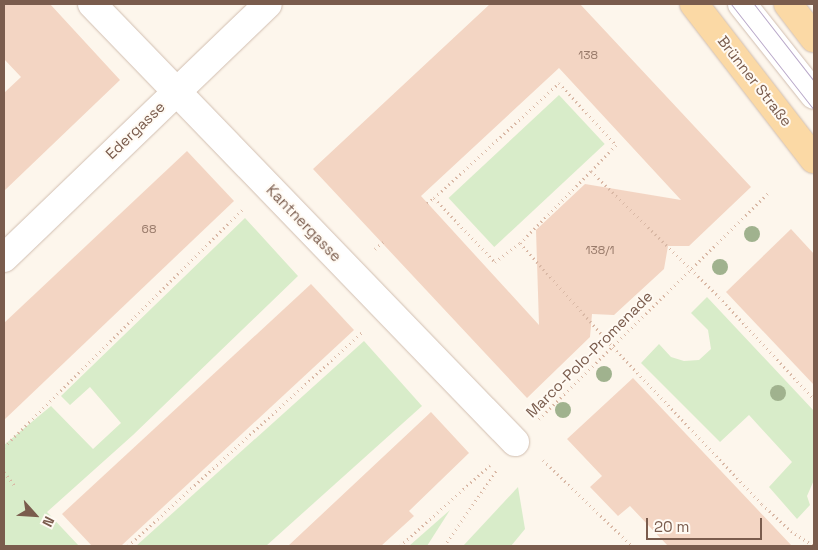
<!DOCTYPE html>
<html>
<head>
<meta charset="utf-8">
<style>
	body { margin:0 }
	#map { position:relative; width:818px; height:550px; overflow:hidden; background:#fdf6ec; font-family:"Space Grotesk",sans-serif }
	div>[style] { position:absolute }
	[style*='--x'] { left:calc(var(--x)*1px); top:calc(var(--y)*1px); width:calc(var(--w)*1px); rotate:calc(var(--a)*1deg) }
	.green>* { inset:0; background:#d8ecc9; transform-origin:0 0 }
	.building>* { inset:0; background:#f3d5c3 }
	.path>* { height:3px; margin-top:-1.5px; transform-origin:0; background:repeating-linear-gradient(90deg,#d9b8a5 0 1px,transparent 0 5px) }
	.roads { filter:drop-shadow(0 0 1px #d1beb0) drop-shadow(0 0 1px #d1beb0) }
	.minor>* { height:28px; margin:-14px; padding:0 14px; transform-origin:14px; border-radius:14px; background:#fff }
	.major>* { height:28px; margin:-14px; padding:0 14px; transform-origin:14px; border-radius:14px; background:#fbd9a5 }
	.tram>* { height:1px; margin:-0.5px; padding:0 0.5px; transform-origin:0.5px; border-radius:0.5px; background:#b9a8c9 }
	.trees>* { width:16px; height:16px; margin:-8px; border-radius:50%; background:#a0b28e }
	span { translate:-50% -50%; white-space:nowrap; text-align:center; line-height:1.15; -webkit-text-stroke:4px #fffaf3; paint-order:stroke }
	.number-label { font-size:12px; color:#987a6a }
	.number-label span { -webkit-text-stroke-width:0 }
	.street-label { font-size:15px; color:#7a5c4d }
	.frame { position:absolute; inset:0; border:5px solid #7a5c4d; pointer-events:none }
	.north { position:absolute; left:10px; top:490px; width:50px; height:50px; -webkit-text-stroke:4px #fffaf3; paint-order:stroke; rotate:116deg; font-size:14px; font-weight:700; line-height:20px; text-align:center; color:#7a5c4d }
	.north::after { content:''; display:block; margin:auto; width:18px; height:22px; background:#7a5c4d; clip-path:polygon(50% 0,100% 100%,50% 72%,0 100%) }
	.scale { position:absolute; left:646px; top:518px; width:116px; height:22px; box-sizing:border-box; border:2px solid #7a5c4d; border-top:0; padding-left:6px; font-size:15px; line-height:18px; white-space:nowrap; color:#7a5c4d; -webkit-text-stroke:4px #fffaf3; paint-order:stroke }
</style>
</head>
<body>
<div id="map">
	<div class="green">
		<i style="left:559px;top:95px;width:67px;height:151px;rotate:47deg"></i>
		<i style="clip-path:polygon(245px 218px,298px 276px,133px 435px,47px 512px,79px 546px,4px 546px,4px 445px,51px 406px,93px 449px,121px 423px,90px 387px,70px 405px,61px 396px)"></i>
		<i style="clip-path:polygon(707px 297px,814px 411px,814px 480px,807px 496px,810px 505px,797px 519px,769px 487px,792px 462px,749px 415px,720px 442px,641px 363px,659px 344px,671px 357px,684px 361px,699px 360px,711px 349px,708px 330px,691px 313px)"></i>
		<i style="clip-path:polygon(364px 341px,422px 406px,266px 546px,136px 546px)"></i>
		<i style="clip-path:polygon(518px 487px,525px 529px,511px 546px,463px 546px)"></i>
		<i style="clip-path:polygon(450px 510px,427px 546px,409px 546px)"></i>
	</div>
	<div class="building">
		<i style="clip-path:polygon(4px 4px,50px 4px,120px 80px,4px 191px,4px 93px,21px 77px,4px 59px)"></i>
		<i style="clip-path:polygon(evenodd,490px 4px,580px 4px,751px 187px,689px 246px,668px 246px,664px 269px,614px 315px,592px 314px,590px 337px,527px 398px,313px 169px,490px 4px,559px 68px,681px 200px,585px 184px,536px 230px,539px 325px,421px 196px,559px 68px)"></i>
		<i style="clip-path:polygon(187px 151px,234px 201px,4px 420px,4px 323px)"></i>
		<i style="clip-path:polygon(791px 229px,814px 254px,814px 385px,726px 292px)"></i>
		<i style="clip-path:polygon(311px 284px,354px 330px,121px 546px,92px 546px,62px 514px)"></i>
		<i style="clip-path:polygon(633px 378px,792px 546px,668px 546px,630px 506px,618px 516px,590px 487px,602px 476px,567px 439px)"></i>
		<i style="clip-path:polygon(431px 412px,469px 453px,409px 511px,414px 516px,381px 546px,288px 546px)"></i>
	</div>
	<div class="path">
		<i style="--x:434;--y:198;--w:170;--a:-42.6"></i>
		<i style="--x:559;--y:83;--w:84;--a:47.4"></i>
		<i style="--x:616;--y:145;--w:35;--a:134"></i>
		<i style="--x:427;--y:203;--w:9;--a:-36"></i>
		<i style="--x:434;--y:198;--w:88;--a:46.4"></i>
		<i style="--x:495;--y:262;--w:31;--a:-37"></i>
		<i style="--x:520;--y:243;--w:140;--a:48.2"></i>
		<i style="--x:613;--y:347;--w:216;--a:46.5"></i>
		<i style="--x:762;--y:504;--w:40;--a:43"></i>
		<i style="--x:791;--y:531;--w:27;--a:33"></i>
		<i style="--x:520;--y:243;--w:101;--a:-45.4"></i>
		<i style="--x:591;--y:171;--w:180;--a:44.5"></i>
		<i style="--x:719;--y:297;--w:139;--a:47"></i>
		<i style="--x:375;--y:249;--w:11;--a:-41"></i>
		<i style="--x:539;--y:419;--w:322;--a:-44.6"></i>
		<i style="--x:4;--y:447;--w:339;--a:-44.9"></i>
		<i style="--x:543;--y:460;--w:124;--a:44"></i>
		<i style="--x:4;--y:472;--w:18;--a:52"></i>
		<i style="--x:128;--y:546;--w:317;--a:-42.4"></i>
		<i style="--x:400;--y:546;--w:121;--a:-42"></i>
		<i style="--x:444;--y:546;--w:93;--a:-55.1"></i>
	</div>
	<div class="roads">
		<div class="minor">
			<i style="--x:92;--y:4;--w:609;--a:46"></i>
			<i style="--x:742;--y:4;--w:116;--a:51.6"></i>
			<i style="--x:4;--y:258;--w:366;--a:-43.9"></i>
		</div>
		<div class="major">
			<i style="--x:694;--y:4;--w:196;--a:52.3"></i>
			<i style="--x:788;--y:4;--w:43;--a:52.6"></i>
		</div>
	</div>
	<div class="tram">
		<i style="--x:731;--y:4;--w:135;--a:51.9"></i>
		<i style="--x:754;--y:4;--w:98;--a:52.1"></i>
	</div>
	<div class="trees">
		<i style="left:752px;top:234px"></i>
		<i style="left:720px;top:267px"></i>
		<i style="left:604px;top:374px"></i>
		<i style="left:778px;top:393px"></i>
		<i style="left:563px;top:410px"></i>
	</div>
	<div class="number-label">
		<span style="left:588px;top:56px">138</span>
		<span style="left:149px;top:230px">68</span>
		<span style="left:600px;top:251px">138/1</span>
	</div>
	<div class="street-label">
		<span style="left:755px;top:81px;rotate:52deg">Brünner Straße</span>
		<span style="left:135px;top:130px;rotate:-44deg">Edergasse</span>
		<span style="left:304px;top:223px;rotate:46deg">Kantnergasse</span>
		<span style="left:589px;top:354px;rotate:-45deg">Marco-Polo-Promenade</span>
	</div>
	<div class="frame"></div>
	<div class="north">N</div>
	<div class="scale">20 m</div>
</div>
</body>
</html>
